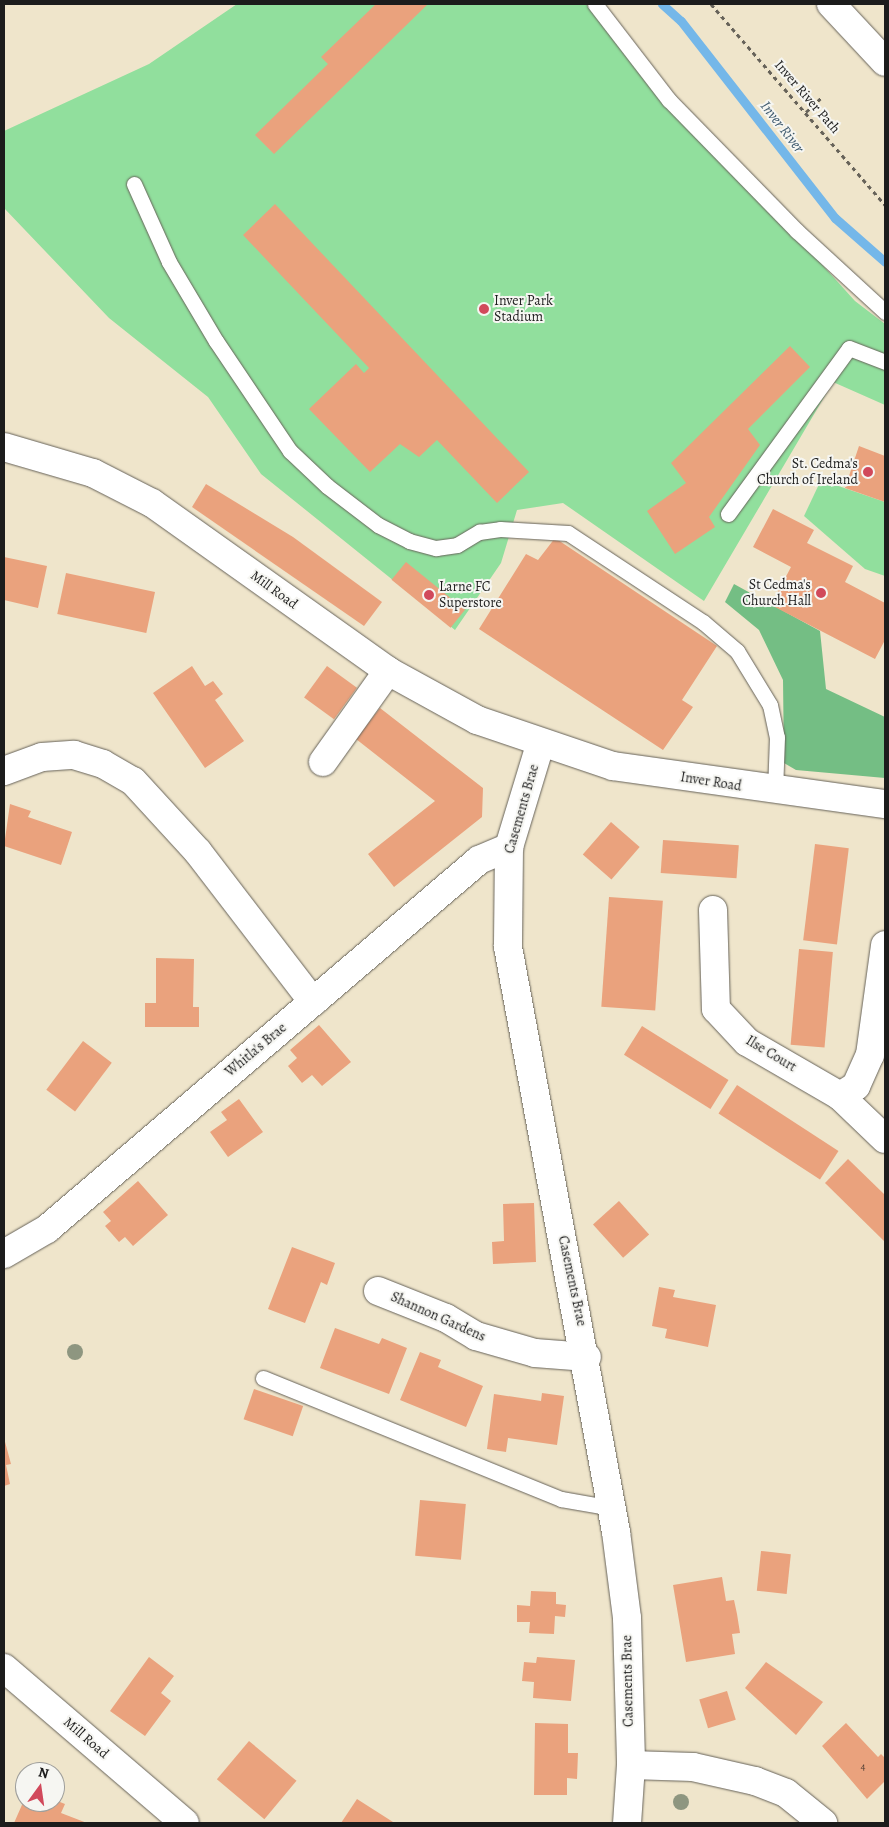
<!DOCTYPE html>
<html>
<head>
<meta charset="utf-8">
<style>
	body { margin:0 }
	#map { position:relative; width:889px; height:1827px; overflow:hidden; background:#efe5cb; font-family:Alegreya,serif }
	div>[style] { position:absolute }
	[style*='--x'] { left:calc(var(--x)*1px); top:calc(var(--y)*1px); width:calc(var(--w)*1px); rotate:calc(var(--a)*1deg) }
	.green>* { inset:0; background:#91df9d }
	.forest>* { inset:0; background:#74be84 }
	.stream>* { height:9px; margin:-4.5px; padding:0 4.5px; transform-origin:4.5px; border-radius:4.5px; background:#74b7e9 }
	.building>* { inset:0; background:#eaa27d; transform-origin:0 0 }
	.path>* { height:3px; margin-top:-1.5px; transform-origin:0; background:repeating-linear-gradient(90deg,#666259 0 4px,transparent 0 8px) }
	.roads { filter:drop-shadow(0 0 1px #666259) drop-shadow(0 0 1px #666259) }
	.service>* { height:15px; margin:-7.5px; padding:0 7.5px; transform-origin:7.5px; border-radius:7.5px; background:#fff }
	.minor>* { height:28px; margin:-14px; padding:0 14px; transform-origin:14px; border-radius:14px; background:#fff }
	.tertiary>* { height:28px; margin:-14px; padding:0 14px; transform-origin:14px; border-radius:14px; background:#fff }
	.trunk>* { height:28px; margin:-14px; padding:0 14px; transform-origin:14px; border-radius:14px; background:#fff }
	.trees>* { width:16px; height:16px; margin:-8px; border-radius:50%; background:#8e9680 }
	.dots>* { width:14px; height:14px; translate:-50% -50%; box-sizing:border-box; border:2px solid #f6f6f2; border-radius:50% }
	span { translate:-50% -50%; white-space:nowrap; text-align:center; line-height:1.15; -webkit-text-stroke:4px #f6f6f2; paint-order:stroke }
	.number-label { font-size:11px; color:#503e34 }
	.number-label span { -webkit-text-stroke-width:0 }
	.street-label { font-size:14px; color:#1c1c1c }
	.poi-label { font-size:14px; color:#1c1c1c }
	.left { translate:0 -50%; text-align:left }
	.right { translate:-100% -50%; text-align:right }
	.water-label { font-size:15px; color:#3f5a6e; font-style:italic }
	.frame { position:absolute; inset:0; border:5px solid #1c1c1c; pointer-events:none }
	.north { position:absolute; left:15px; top:1762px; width:50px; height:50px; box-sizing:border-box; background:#f6f6f2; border:1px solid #9f9f9c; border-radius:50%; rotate:14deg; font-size:14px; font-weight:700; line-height:20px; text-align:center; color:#1c1c1c }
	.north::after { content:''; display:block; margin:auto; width:18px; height:22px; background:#d1495b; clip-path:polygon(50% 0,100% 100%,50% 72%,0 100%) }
</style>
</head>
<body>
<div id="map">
	<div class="green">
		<i style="clip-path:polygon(237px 4px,586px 4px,855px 301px,885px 324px,885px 405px,833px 382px,704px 601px,563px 503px,517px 510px,501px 563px,455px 630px,261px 474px,208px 397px,109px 318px,4px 208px,4px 131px,149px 64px)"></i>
		<i style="clip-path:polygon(821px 480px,885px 502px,885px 576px,865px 569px,804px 516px)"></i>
	</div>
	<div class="forest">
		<i style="clip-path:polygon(734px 584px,820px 631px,826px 689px,885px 717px,885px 778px,796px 770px,784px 763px,783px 680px,759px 630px,725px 602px)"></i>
	</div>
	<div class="stream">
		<i style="--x:662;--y:4;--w:25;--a:42"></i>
		<i style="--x:681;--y:21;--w:250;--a:52"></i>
		<i style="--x:835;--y:218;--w:67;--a:41.3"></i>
	</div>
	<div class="building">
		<i style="clip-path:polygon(376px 4px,428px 4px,274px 154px,255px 135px,328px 64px,321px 57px)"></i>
		<i style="clip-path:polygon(275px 204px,529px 472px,497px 503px,437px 440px,419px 457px,400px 444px,370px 472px,309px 409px,356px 364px,364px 373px,369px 368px,243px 235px)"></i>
		<i style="clip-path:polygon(790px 346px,810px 367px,748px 429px,760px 445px,709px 517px,715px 527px,675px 554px,647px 511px,686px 483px,671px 463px)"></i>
		<i style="clip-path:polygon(859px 446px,885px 456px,885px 502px,845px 488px)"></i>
		<i style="clip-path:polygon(206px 484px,293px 537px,382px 602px,364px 626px,192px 507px)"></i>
		<i style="clip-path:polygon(773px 509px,814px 530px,807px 543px,853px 566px,845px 582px,885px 603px,885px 640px,875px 659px,771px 605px,791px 567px,753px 547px)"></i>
		<i style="clip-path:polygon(555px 538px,717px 646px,682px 700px,693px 707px,663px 750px,479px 629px,526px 554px,538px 560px)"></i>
		<i style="clip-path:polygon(4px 557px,47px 566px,38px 608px,4px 600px)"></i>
		<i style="left:406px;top:562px;width:76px;height:23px;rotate:39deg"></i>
		<i style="left:66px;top:573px;width:91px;height:42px;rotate:12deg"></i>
		<i style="clip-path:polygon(192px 666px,205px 686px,213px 681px,223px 694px,215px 700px,244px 741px,205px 768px,153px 693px)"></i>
		<i style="left:327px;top:666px;width:37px;height:39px;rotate:36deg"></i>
		<i style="clip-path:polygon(380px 708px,483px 788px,482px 817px,394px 887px,368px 854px,435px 801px,356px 739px)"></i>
		<i style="clip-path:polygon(10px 804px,31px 811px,28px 817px,72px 832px,61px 865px,4px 846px)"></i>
		<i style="left:611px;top:822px;width:38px;height:43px;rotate:41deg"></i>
		<i style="left:663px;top:840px;width:76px;height:33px;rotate:4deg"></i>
		<i style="left:815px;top:844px;width:34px;height:97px;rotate:7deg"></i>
		<i style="left:609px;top:897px;width:54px;height:110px;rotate:4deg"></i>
		<i style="left:799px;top:949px;width:34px;height:96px;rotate:5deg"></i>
		<i style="clip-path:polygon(156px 958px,194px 959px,193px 1007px,199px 1007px,199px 1027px,145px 1027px,145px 1003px,156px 1003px)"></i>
		<i style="clip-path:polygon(319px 1025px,351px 1062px,322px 1086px,312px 1075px,302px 1083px,288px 1066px,297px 1058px,290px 1050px)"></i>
		<i style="left:642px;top:1026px;width:102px;height:34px;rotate:32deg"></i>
		<i style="left:83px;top:1041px;width:36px;height:61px;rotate:37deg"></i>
		<i style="left:737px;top:1085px;width:121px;height:34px;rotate:33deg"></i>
		<i style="clip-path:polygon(239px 1099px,263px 1132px,228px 1157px,210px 1132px,227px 1120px,221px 1112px)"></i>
		<i style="clip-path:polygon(848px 1159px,885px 1195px,885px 1242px,825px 1183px)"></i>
		<i style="clip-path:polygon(138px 1181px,168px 1215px,133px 1246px,125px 1237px,119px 1242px,105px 1226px,111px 1221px,103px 1212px)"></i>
		<i style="left:619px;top:1201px;width:45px;height:35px;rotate:48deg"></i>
		<i style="clip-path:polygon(534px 1203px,536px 1262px,493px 1264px,492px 1242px,504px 1241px,503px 1204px)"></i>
		<i style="clip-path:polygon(292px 1247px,335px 1263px,327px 1285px,321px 1282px,305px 1323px,268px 1309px)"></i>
		<i style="clip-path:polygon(659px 1287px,675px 1290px,673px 1297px,716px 1305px,708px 1347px,665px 1338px,667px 1329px,652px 1326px)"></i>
		<i style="clip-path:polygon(335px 1328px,379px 1344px,382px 1338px,407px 1348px,389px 1394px,320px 1368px)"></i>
		<i style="clip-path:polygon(420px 1352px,441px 1360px,438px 1367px,483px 1386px,466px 1427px,400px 1400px)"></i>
		<i style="left:254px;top:1389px;width:52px;height:32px;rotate:19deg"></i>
		<i style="clip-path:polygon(542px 1393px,564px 1396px,557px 1445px,508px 1438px,506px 1452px,487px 1449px,494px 1394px,541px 1401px)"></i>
		<i style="clip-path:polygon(4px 1438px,11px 1464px,6px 1465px,10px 1484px,4px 1486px)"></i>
		<i style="left:420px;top:1500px;width:46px;height:56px;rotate:5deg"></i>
		<i style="left:761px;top:1551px;width:30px;height:40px;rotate:6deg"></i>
		<i style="clip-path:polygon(722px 1577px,726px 1601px,734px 1600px,737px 1614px,740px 1633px,732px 1634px,735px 1654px,686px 1662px,673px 1585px)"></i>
		<i style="clip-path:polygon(531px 1591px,556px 1592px,556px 1604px,566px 1605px,565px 1617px,555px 1616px,554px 1634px,529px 1633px,530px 1622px,517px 1622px,517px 1605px,530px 1606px)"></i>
		<i style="clip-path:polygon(149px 1657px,174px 1676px,161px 1693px,171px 1701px,145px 1736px,110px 1711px)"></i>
		<i style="clip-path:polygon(537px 1657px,575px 1660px,571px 1701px,533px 1698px,534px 1682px,522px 1681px,524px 1662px,536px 1663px)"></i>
		<i style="clip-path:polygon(766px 1662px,823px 1702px,796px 1735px,745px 1688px)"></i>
		<i style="left:727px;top:1691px;width:30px;height:29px;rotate:73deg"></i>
		<i style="clip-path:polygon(535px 1723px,568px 1724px,568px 1753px,578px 1753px,577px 1779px,567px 1778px,567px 1795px,534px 1795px)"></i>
		<i style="clip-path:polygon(846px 1723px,878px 1757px,881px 1754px,885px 1758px,885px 1781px,867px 1799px,822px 1746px)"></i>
		<i style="left:249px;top:1741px;width:62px;height:50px;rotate:40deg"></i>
		<i style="clip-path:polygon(25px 1798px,25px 1802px,43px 1805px,55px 1800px,65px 1804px,61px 1813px,87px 1823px,14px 1823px)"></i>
		<i style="clip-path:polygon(357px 1799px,393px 1822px,392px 1823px,341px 1823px)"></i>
	</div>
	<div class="path">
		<i style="--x:711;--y:4;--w:266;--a:49.1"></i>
		<i style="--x:806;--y:112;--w:21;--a:-43"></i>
	</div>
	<div class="roads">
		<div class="service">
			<i style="--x:595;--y:4;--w:121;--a:52.4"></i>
			<i style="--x:669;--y:100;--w:183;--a:45.7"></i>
			<i style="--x:797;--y:231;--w:120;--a:42.6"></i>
			<i style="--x:134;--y:184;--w:85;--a:65.8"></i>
			<i style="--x:169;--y:262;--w:92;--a:59.3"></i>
			<i style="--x:216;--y:341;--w:133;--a:56.1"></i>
			<i style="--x:290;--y:451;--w:51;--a:43.4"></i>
			<i style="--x:327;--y:486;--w:64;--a:37.4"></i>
			<i style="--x:378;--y:525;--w:35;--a:27"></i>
			<i style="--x:409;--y:541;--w:28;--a:15"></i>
			<i style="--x:436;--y:548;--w:21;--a:-8"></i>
			<i style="--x:457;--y:545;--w:26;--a:-31"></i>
			<i style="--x:479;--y:532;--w:21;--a:-8"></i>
			<i style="--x:500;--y:529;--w:68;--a:3.4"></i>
			<i style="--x:568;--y:533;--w:162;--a:33.4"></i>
			<i style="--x:703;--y:622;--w:45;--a:40.5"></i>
			<i style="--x:737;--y:651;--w:63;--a:58.6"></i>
			<i style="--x:770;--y:705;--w:33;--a:78"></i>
			<i style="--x:777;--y:737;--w:54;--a:92.1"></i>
			<i style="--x:728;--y:514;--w:205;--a:-53.9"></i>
			<i style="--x:849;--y:348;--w:39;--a:21"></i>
			<i style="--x:263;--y:1378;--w:322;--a:22.1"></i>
			<i style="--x:561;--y:1499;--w:53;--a:9.8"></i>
		</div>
		<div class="minor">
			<i style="--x:540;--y:745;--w:107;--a:106.9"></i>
			<i style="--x:509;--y:847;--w:100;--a:90.6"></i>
			<i style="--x:508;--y:947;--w:595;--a:79.54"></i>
			<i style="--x:616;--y:1532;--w:87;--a:82.7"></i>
			<i style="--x:627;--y:1618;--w:147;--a:88.4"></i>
			<i style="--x:631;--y:1765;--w:58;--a:93.9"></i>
			<i style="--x:323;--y:762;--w:112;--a:-54.5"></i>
			<i style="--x:4;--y:771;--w:40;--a:-20.2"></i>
			<i style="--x:42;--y:757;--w:32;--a:-4"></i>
			<i style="--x:74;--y:755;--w:30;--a:17"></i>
			<i style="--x:103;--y:764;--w:34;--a:30"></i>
			<i style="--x:133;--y:781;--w:96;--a:47.5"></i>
			<i style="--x:198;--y:852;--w:189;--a:52.5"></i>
			<i style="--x:713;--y:910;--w:99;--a:88.3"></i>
			<i style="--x:716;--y:1009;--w:45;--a:46.8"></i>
			<i style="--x:747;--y:1042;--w:108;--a:30.1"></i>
			<i style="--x:840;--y:1096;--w:62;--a:43.7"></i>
			<i style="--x:840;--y:1096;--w:19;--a:-32"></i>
			<i style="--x:856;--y:1086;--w:34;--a:-66"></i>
			<i style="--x:870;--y:1055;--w:111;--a:-82.2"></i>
			<i style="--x:4;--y:1254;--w:50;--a:-30.2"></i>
			<i style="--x:47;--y:1229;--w:568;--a:-40.5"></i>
			<i style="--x:479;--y:860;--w:33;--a:-23"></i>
			<i style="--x:378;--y:1291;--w:73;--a:21.7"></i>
			<i style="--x:446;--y:1318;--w:35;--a:31"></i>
			<i style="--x:476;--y:1336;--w:61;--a:16.1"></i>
			<i style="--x:535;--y:1353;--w:52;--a:4.4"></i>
			<i style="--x:631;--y:1765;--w:62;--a:1.8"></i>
			<i style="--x:693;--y:1767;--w:64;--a:12.7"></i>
			<i style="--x:755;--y:1781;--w:33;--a:21"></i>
			<i style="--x:786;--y:1793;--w:48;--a:39"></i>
		</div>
		<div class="tertiary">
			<i style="--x:4;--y:447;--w:93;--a:16.3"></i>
			<i style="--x:93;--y:473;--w:66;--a:27"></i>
			<i style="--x:152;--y:503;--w:290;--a:35.4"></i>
			<i style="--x:388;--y:671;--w:102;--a:28.8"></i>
			<i style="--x:477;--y:720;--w:144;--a:18.7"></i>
			<i style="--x:613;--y:766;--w:275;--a:8"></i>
			<i style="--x:4;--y:1668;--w:238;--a:40.6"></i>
		</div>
		<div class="trunk">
			<i style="--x:831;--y:4;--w:79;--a:47"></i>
		</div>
	</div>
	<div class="trees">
		<i style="left:75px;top:1352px"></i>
		<i style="left:681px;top:1802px"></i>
	</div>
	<div class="dots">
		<i style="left:484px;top:309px;background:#d1495b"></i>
		<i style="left:868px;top:472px;background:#d1495b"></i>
		<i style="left:821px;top:593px;background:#d1495b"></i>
		<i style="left:429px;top:595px;background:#d1495b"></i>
	</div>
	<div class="number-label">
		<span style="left:863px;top:1767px">4</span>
	</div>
	<div class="street-label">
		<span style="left:807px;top:97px;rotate:49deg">Inver River Path</span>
		<span style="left:274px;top:590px;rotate:36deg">Mill Road</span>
		<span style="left:711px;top:782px;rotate:9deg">Inver Road</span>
		<span style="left:522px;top:809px;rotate:-74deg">Casements Brae</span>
		<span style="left:256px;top:1050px;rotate:-40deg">Whitla's Brae</span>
		<span style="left:771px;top:1054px;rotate:31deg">Ilse Court</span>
		<span style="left:572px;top:1281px;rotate:78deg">Casements Brae</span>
		<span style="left:438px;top:1317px;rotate:24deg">Shannon Gardens</span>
		<span style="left:628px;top:1681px;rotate:-91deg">Casements Brae</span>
		<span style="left:86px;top:1738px;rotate:41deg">Mill Road</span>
	</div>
	<div class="poi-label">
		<span class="left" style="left:494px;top:309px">Inver Park<br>Stadium</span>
		<span class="right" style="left:858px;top:472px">St. Cedma's<br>Church of Ireland</span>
		<span class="right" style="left:811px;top:593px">St Cedma's<br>Church Hall</span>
		<span class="left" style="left:439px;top:595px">Larne FC<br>Superstore</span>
	</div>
	<div class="water-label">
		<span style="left:782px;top:127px;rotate:52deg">Inver River</span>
	</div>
	<div class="frame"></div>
	<div class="north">N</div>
</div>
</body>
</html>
